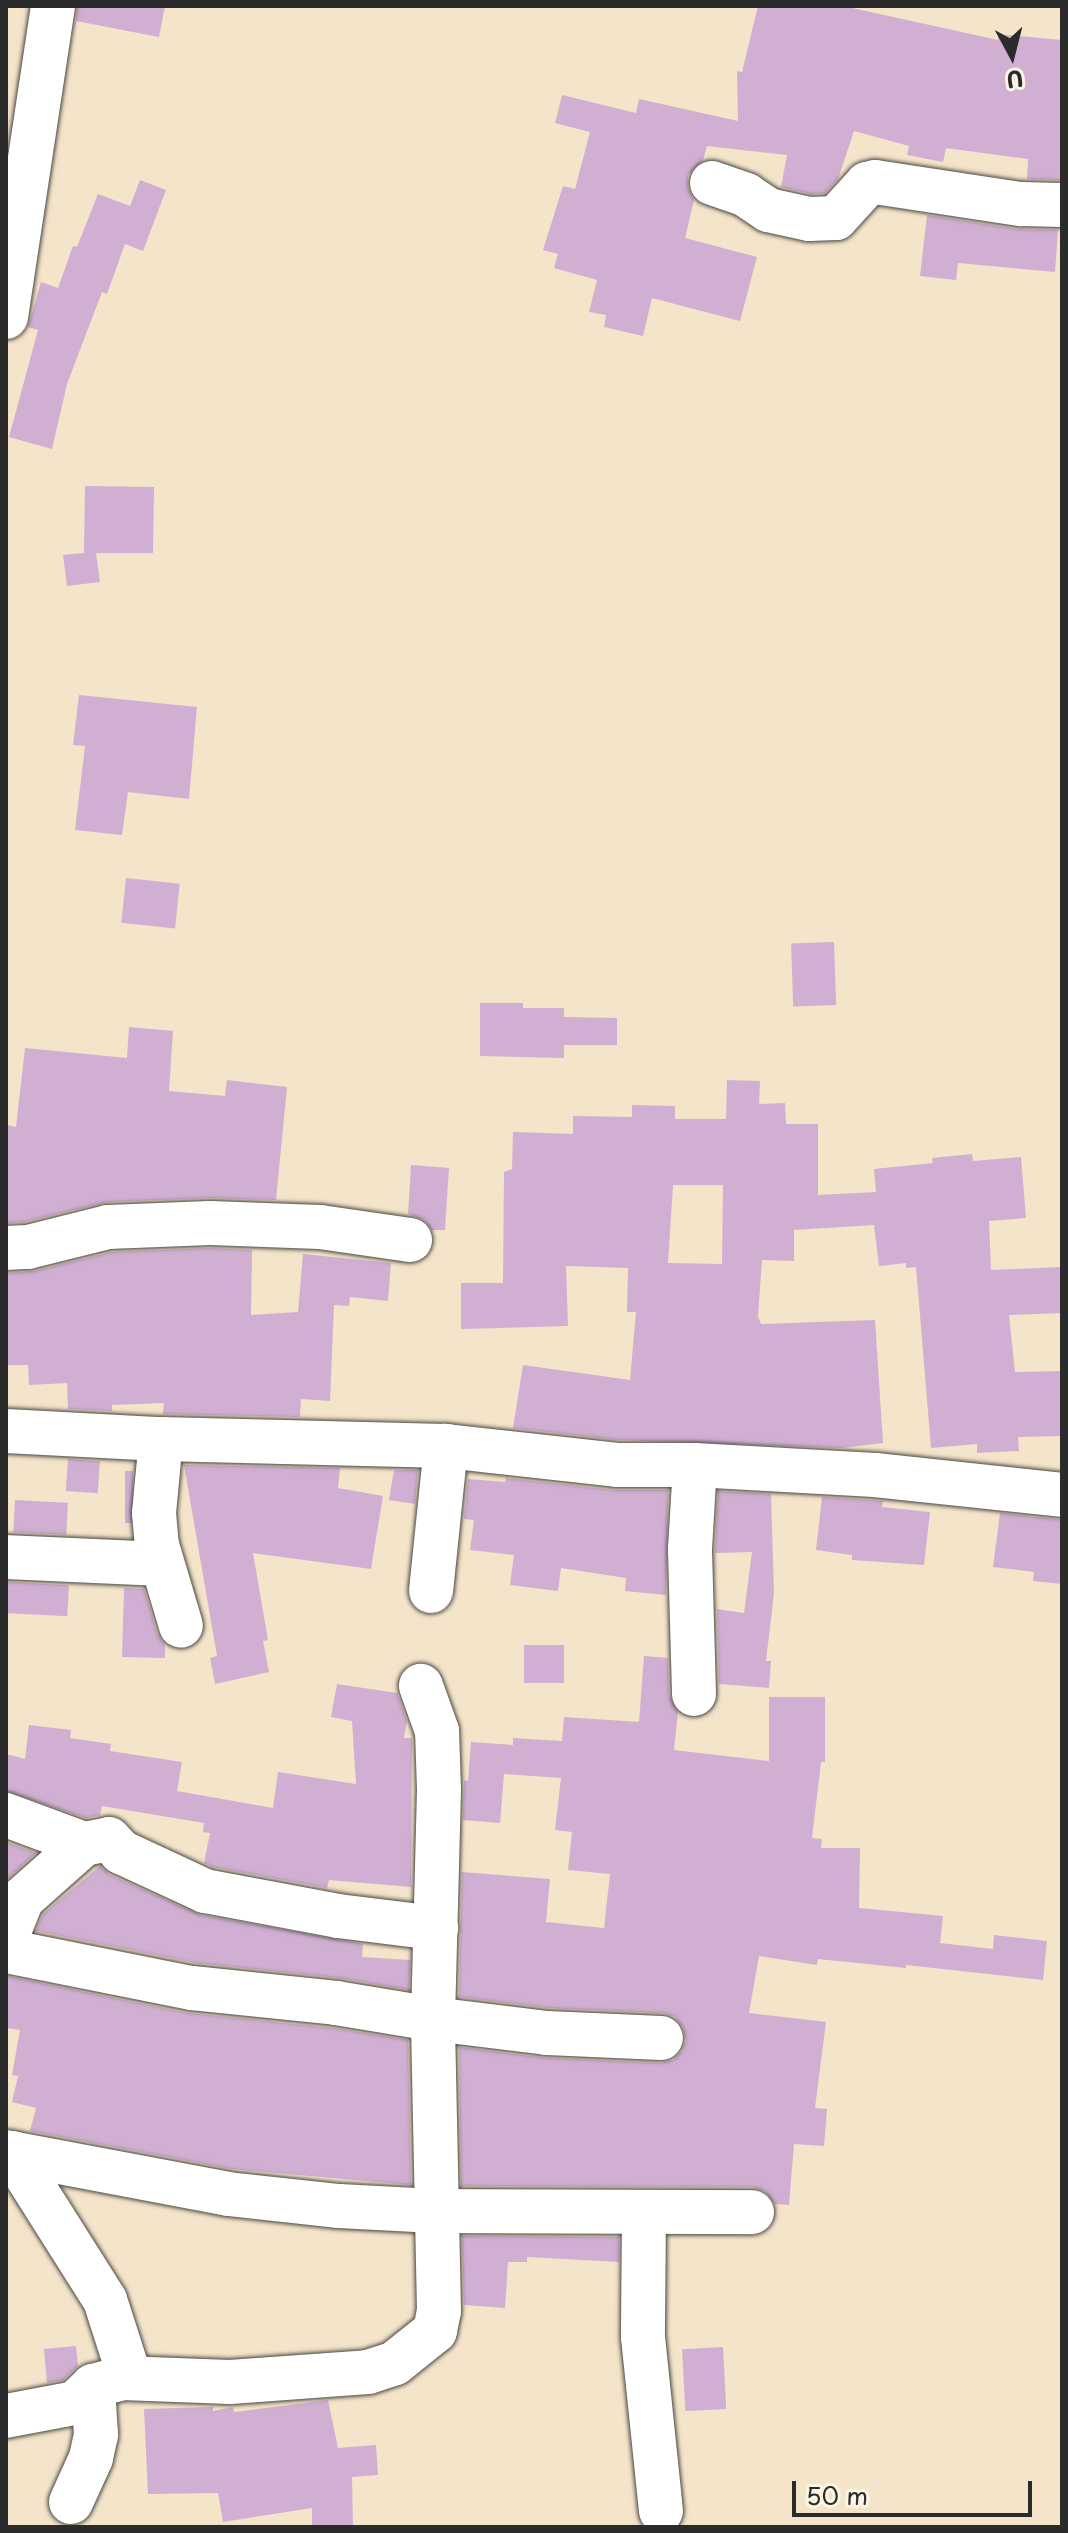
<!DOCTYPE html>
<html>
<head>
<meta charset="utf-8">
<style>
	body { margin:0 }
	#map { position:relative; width:1068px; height:2533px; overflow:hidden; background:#f4e4c9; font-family:"Playpen Sans",sans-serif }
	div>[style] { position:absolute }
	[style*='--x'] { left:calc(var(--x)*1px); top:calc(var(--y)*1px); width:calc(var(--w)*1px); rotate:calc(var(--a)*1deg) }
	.building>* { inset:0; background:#d1afd3; transform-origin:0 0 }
	.roads { filter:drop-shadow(0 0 2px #494743) drop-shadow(0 0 2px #494743) }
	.minor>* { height:44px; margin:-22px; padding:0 22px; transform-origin:22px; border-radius:22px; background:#fff }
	span { translate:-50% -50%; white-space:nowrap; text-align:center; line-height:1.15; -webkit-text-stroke:6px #fcf5e5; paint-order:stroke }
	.frame { position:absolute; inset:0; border:8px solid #2b2b2b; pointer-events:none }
	.north { position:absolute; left:972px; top:16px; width:80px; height:80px; -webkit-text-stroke:6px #fcf5e5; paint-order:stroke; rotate:173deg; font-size:22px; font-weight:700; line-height:32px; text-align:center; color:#2b2b2b }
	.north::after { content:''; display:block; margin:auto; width:28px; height:36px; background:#2b2b2b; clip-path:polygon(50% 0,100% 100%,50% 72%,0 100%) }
	.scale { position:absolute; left:792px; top:2481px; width:240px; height:36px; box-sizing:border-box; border:4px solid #2b2b2b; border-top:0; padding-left:10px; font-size:24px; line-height:28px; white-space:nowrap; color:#2b2b2b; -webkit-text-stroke:6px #fcf5e5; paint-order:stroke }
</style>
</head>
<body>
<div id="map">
	<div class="building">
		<i style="clip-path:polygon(77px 6px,165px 6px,159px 37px,76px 21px)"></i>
		<i style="clip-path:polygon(758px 6px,843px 6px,998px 40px,998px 34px,1062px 40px,1062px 180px,1027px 179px,1028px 159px,946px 148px,943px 162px,907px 155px,909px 146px,854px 131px,838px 179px,825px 193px,811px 194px,781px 187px,787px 155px,707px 146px,703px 160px,688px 175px,688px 188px,694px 200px,685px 238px,757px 257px,740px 321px,652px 298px,643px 336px,604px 327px,606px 315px,589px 312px,597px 280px,554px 268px,558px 254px,543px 250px,563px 186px,575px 189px,590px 132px,555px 123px,562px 95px,636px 113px,639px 99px,738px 121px,737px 71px,742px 72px)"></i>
		<i style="clip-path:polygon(140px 180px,166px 190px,143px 251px,125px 244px,107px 294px,102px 292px,67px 384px,52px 449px,9px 437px,38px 330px,28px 327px,41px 282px,58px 288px,73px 246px,77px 247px,98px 194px,130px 206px)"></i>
		<i style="clip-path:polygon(927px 215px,1017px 229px,1058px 230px,1055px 272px,958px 263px,956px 280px,920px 276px)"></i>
		<i style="clip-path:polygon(85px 486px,154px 487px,153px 553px,96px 553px,100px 582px,67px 586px,63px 555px,84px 553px)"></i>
		<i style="clip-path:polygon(79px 695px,197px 707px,189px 799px,128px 792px,122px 835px,75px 830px,85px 746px,73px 745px)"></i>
		<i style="left:126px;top:878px;width:54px;height:45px;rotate:6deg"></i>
		<i style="left:834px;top:942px;width:63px;height:43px;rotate:88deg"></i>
		<i style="clip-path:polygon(480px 1003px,523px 1003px,523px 1008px,564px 1008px,564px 1017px,617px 1018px,617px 1045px,564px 1045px,564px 1058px,480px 1056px)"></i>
		<i style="clip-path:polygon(129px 1027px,173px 1031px,169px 1091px,225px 1096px,227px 1080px,287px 1087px,276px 1200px,209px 1198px,107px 1202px,24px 1222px,6px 1223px,6px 1125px,16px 1127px,25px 1048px,127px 1058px)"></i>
		<i style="clip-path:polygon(evenodd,727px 1080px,760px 1081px,759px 1104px,785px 1103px,786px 1124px,818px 1124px,818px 1195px,876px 1192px,874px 1169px,933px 1163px,932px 1158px,972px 1154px,973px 1161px,1021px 1157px,1026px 1218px,989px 1221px,991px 1270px,1062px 1267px,1062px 1313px,1009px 1315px,1015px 1372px,1061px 1371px,1062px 1436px,1018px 1437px,1019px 1451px,977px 1453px,977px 1444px,931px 1448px,916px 1267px,906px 1268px,906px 1263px,879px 1266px,874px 1225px,794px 1230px,794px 1261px,762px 1260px,758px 1316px,761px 1324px,875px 1320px,883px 1443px,841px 1448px,618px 1440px,513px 1428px,523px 1365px,630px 1380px,636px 1312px,627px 1312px,628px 1268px,566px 1266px,568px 1326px,461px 1329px,461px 1283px,503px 1283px,504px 1172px,512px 1169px,513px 1132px,573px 1134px,573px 1116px,632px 1117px,632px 1105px,675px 1106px,675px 1119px,726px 1119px,727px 1080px,673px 1185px,723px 1185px,722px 1264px,668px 1263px,673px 1185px)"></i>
		<i style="clip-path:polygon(411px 1165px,449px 1168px,445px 1230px,432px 1230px,425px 1220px,408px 1214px)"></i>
		<i style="clip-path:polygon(210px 1248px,252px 1250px,251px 1315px,298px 1312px,303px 1254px,391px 1263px,388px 1301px,350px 1297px,349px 1306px,334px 1305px,330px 1401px,301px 1399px,300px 1417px,163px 1414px,164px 1403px,112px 1405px,112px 1411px,68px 1409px,67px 1383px,29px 1385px,28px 1365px,6px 1365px,6px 1273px,34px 1271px,112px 1252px)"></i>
		<i style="left:68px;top:1459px;width:32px;height:32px;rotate:4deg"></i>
		<i style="clip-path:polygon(184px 1465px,340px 1468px,338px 1488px,383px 1496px,371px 1569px,253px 1553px,268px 1640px,263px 1641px,269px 1672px,215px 1684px,210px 1658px,217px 1656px)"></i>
		<i style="clip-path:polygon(394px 1470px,418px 1470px,415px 1504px,389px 1500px)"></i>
		<i style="left:125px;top:1471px;width:8px;height:52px"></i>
		<i style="clip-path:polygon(506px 1478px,614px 1490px,668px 1490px,666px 1595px,625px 1591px,626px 1578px,561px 1568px,558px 1591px,510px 1585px,514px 1555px,470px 1550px,474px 1520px,464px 1519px,468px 1479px,505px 1482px)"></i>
		<i style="clip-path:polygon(718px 1491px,771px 1494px,774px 1593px,766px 1661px,771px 1661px,769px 1688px,719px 1684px,717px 1609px,744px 1613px,752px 1552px,715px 1553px)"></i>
		<i style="clip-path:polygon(822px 1497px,883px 1501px,882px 1507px,930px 1512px,924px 1565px,852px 1560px,852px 1555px,816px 1550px)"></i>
		<i style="left:15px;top:1500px;width:53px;height:32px;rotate:3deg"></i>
		<i style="clip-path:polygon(1000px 1513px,1062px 1520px,1062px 1584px,1033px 1581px,1034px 1572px,993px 1567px)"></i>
		<i style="left:6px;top:1582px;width:63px;height:31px;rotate:3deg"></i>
		<i style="clip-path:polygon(124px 1588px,144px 1589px,157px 1633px,165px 1645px,165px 1658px,122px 1657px)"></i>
		<i style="left:524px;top:1645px;width:40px;height:38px"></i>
		<i style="clip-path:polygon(644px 1656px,668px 1658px,669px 1695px,678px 1712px,674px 1750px,769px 1761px,769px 1697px,825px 1697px,825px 1762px,821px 1762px,812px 1838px,822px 1839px,821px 1848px,860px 1848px,859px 1908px,943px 1916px,940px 1943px,993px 1949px,994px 1935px,1047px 1941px,1043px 1980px,906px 1965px,906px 1968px,818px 1959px,817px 1965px,759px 1956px,749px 2013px,826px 2022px,815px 2108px,827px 2109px,824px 2146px,794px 2144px,789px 2205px,775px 2204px,765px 2191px,752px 2187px,461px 2186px,459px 2047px,546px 2058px,660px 2063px,673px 2060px,682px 2051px,686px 2040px,683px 2027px,675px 2017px,663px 2013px,549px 2008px,459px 1997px,462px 1872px,550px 1879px,546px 1922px,604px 1928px,610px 1874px,568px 1870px,572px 1832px,555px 1830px,561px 1778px,504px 1774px,500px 1823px,463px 1820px,464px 1780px,468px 1781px,471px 1742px,513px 1745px,513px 1738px,562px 1741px,564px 1717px,639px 1722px)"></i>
		<i style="clip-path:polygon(337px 1684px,397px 1693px,407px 1721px,404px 1738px,412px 1738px,411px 1887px,329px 1880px,327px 1888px,213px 1867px,204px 1863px,210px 1833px,203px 1832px,204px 1823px,102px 1806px,100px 1815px,86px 1818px,6px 1791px,6px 1754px,25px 1759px,29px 1725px,71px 1730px,70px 1738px,111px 1744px,110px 1751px,182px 1762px,177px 1791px,273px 1808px,278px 1772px,356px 1784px,352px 1721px,331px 1717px)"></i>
		<i style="clip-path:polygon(6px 1842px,36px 1853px,6px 1880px)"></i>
		<i style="clip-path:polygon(100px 1866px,110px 1875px,200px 1915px,363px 1944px,362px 1957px,410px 1960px,409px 1990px,339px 1978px,196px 1963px,36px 1931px,43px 1914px)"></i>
		<i style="clip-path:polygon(6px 1976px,187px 2013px,333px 2028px,408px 2040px,411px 2185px,232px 2169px,30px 2131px,36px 2108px,12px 2102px,18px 2076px,12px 2075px,20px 2030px,6px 2028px)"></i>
		<i style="clip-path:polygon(462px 2236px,619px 2237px,619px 2262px,527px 2257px,527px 2262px,508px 2262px,505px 2308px,464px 2305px)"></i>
		<i style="clip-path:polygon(76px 2346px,78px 2366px,63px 2380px,47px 2383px,44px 2349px)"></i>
		<i style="left:723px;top:2347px;width:62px;height:41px;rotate:87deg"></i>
		<i style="clip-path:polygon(328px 2400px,338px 2448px,376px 2445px,378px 2475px,352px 2477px,353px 2527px,312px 2527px,312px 2508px,223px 2522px,218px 2493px,148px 2494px,144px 2409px,213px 2407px,213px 2411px,233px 2407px,234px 2412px)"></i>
	</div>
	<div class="roads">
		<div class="minor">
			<i style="--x:712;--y:183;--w:36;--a:19"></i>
			<i style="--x:746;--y:195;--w:27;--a:34"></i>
			<i style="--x:768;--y:210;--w:42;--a:12.4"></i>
			<i style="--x:809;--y:219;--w:27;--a:-2"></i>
			<i style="--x:836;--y:218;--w:46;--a:-47.6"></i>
			<i style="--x:867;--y:184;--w:8;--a:-14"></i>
			<i style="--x:875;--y:182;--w:148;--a:8.6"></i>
			<i style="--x:1021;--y:204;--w:41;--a:1.4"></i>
			<i style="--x:6;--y:317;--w:315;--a:-81.4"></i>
			<i style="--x:6;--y:1248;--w:22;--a:-3"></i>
			<i style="--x:28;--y:1247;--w:82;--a:-14"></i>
			<i style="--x:108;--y:1227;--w:102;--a:-2.2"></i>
			<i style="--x:210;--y:1223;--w:110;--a:2.1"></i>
			<i style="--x:320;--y:1227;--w:91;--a:8.2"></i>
			<i style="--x:6;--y:1431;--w:155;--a:3"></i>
			<i style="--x:161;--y:1439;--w:285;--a:1.4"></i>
			<i style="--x:446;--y:1446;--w:172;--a:6.3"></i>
			<i style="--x:617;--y:1465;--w:78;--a:0"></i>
			<i style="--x:695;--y:1465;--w:180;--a:3.2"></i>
			<i style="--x:875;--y:1475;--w:188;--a:6.1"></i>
			<i style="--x:161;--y:1439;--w:74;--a:95.4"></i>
			<i style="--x:154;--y:1513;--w:32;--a:85"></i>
			<i style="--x:157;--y:1545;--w:84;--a:73.5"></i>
			<i style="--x:6;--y:1557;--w:156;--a:2.6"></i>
			<i style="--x:431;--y:1591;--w:146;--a:-84.1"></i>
			<i style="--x:694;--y:1694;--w:145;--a:-91.6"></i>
			<i style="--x:690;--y:1549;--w:84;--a:-86.6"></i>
			<i style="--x:6;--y:1815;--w:83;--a:20.4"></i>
			<i style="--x:84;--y:1844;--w:25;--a:-11"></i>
			<i style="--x:109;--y:1839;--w:18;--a:47"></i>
			<i style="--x:121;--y:1852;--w:93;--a:24.9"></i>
			<i style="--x:205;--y:1891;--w:135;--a:10.6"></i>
			<i style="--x:338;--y:1916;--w:99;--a:7"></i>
			<i style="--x:6;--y:1939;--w:43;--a:-68.2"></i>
			<i style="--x:22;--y:1899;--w:83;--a:-41.6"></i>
			<i style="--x:6;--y:1951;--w:190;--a:11.3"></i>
			<i style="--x:192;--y:1988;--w:145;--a:5.9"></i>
			<i style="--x:336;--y:2003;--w:98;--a:9.4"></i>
			<i style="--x:433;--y:2019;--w:115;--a:7"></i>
			<i style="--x:547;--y:2033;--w:114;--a:2.5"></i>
			<i style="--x:6;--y:2152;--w:226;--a:10.7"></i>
			<i style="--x:228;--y:2194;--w:112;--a:6.2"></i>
			<i style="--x:339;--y:2206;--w:96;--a:3"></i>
			<i style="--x:435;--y:2211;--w:317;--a:0.2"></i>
			<i style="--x:12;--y:2153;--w:174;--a:57.7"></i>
			<i style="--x:105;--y:2300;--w:82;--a:72.2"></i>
			<i style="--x:644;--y:2212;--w:125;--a:90.5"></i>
			<i style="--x:643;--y:2337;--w:175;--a:84.1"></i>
			<i style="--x:6;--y:2416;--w:70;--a:-10.7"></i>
			<i style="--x:75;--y:2403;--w:25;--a:-43"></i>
			<i style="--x:93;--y:2386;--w:30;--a:-15"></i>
			<i style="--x:122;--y:2378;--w:108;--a:2.1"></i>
			<i style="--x:230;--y:2382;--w:138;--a:-4.1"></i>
			<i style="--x:368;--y:2372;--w:28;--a:-18"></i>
			<i style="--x:395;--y:2363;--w:51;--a:-38.7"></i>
			<i style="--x:435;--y:2331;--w:20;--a:-79"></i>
			<i style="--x:439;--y:2311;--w:292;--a:-91.2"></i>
			<i style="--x:433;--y:2019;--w:229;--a:-88.5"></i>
			<i style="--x:439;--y:1790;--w:59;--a:-91.9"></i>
			<i style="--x:437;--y:1731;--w:48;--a:-109.6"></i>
			<i style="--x:71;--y:2502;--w:48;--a:-65.6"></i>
			<i style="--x:91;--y:2458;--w:24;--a:-78"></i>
			<i style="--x:96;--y:2435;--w:49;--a:-93.5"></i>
		</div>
	</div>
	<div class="frame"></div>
	<div class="north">U</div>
	<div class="scale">50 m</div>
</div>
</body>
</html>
